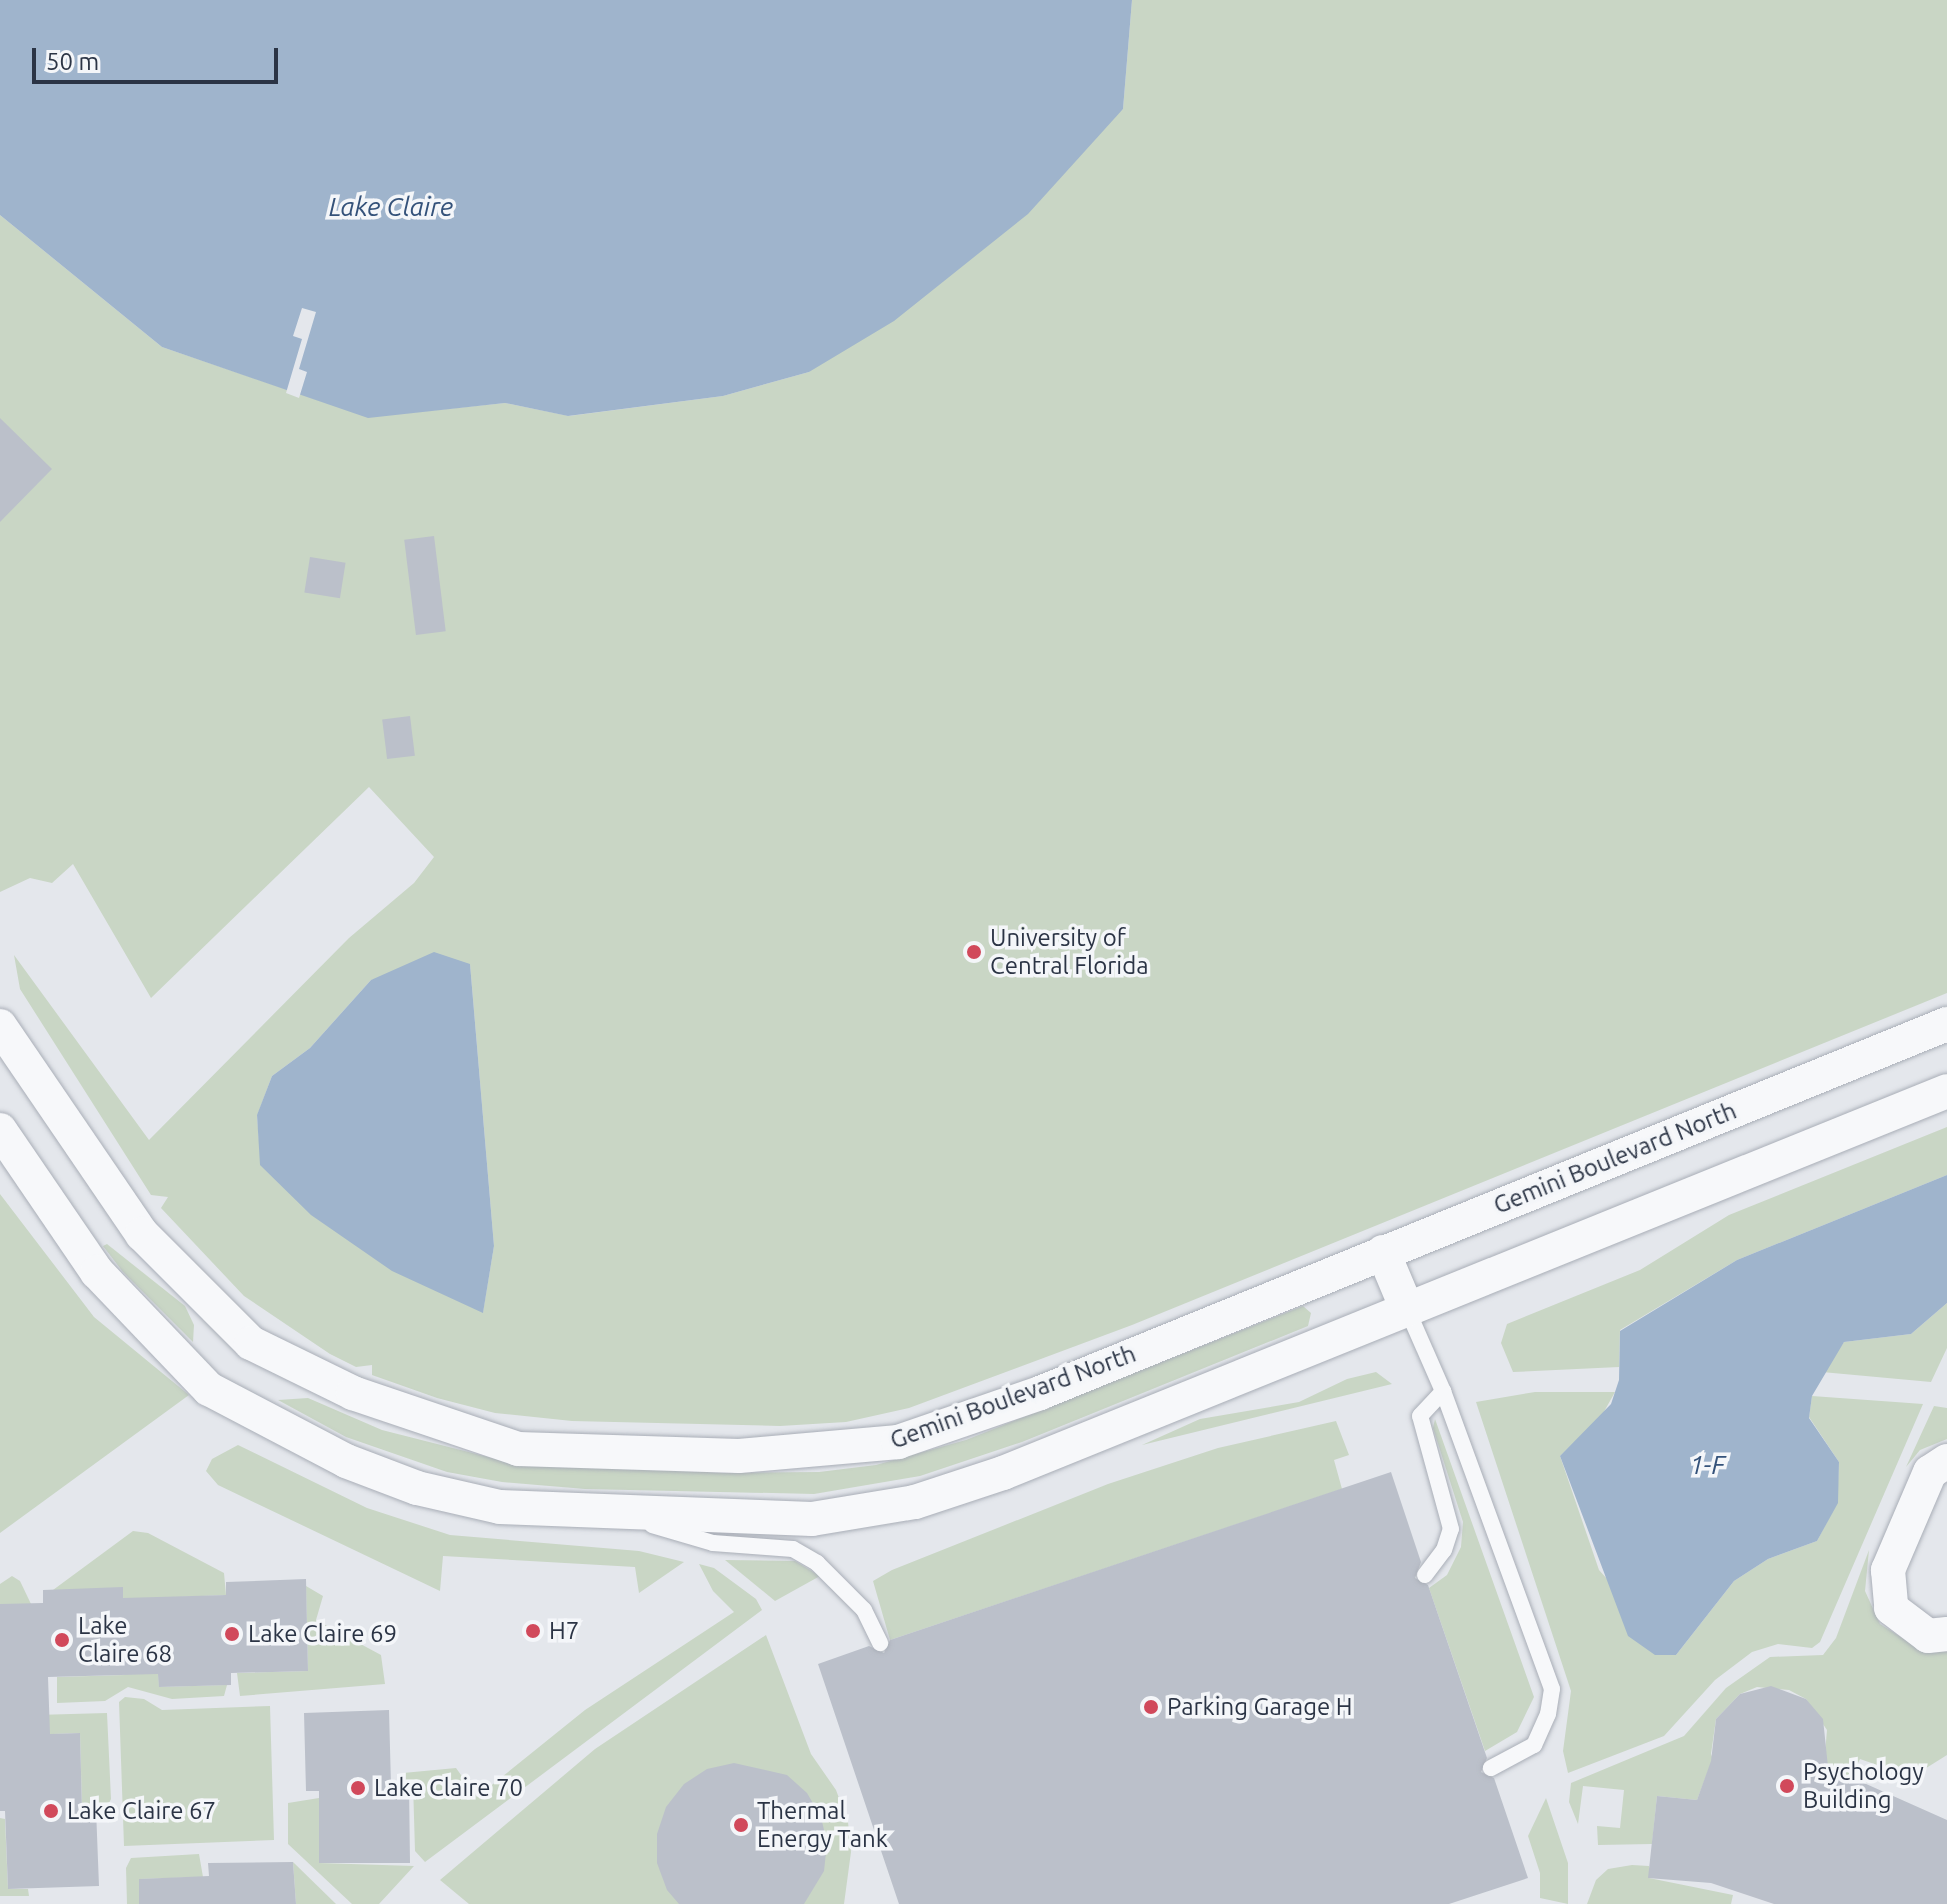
<!DOCTYPE html>
<html>
<head>
<meta charset="utf-8">
<style>
	body { margin:0 }
	#map { position:relative; width:1947px; height:1904px; overflow:hidden; background:#e4e7ec; font-family:Ubuntu,sans-serif }
	div>[style] { position:absolute }
	[style*='--x'] { left:calc(var(--x)*1px); top:calc(var(--y)*1px); width:calc(var(--w)*1px); rotate:calc(var(--a)*1deg) }
	.green>* { inset:0; background:#c9d6c5 }
	.water>* { inset:0; background:#9fb4cc }
	.pier>* { inset:0; background:#e4e7ec }
	.building>* { inset:0; background:#bbc0ca; transform-origin:0 0 }
	.roads { filter:drop-shadow(0 0 2px #a9aeb7) drop-shadow(0 0 2px #a9aeb7) }
	.service>* { height:16px; margin:-8px; padding:0 8px; transform-origin:8px; border-radius:8px; background:#f7f8fa }
	.minor>* { height:34px; margin:-17px; padding:0 17px; transform-origin:17px; border-radius:17px; background:#f7f8fa }
	.dots>* { width:22px; height:22px; translate:-50% -50%; box-sizing:border-box; border:4px solid #f4f6f9; border-radius:50% }
	span { translate:-50% -50%; white-space:nowrap; text-align:center; line-height:1.15; -webkit-text-stroke:7px #f4f6f9; paint-order:stroke }
	.poi-label { font-size:24px; color:#2b3445 }
	.left { translate:0 -50%; text-align:left }
	.street-label { font-size:24px; color:#2b3445 }
	.water-label { font-size:26px; color:#34527a; font-style:italic }
	.scale { position:absolute; left:32px; top:48px; width:246px; height:36px; box-sizing:border-box; border:4px solid #2b3445; border-top:0; padding-left:10px; font-size:24px; line-height:28px; white-space:nowrap; color:#2b3445; -webkit-text-stroke:6px #f4f6f9; paint-order:stroke }
</style>
</head>
<body>
<div id="map">
	<div class="green">
		<i style="clip-path:polygon(evenodd,1132px 0,1947px 0,1947px 993px,1132px 1325px,909px 1408px,846px 1422px,780px 1426px,572px 1421px,495px 1413px,437px 1398px,372px 1375px,372px 1365px,356px 1367px,330px 1354px,244px 1296px,161px 1208px,168px 1197px,151px 1195px,20px 989px,14px 955px,149px 1140px,349px 938px,414px 883px,434px 857px,369px 787px,151px 998px,73px 864px,52px 883px,30px 878px,0 892px,0 215px,162px 347px,368px 417px,505px 403px,569px 416px,723px 396px,809px 372px,1123px 109px,1132px 0,470px 964px,494px 1246px,483px 1312px,261px 1165px,257px 1116px,272px 1076px,310px 1048px,371px 980px,470px 964px)"></i>
		<i style="clip-path:polygon(1947px 1127px,1947px 1175px,1737px 1260px,1620px 1330px,1619px 1367px,1513px 1372px,1501px 1343px,1507px 1324px,1640px 1270px,1729px 1215px)"></i>
		<i style="clip-path:polygon(0 1194px,94px 1317px,189px 1395px,0 1533px)"></i>
		<i style="clip-path:polygon(107px 1244px,185px 1306px,194px 1325px,193px 1342px,123px 1272px,103px 1246px)"></i>
		<i style="clip-path:polygon(1947px 1303px,1947px 1348px,1931px 1382px,1822px 1372px,1844px 1342px,1911px 1334px)"></i>
		<i style="clip-path:polygon(1303px 1306px,1311px 1313px,1308px 1326px,1022px 1442px,920px 1476px,814px 1494px,585px 1489px,502px 1482px,447px 1472px,346px 1437px,278px 1400px,308px 1398px,382px 1430px,500px 1460px,722px 1473px,819px 1472px,876px 1465px,966px 1440px)"></i>
		<i style="clip-path:polygon(1376px 1372px,1392px 1384px,1142px 1445px,1200px 1419px,1299px 1402px,1347px 1379px)"></i>
		<i style="clip-path:polygon(1535px 1392px,1615px 1392px,1601px 1417px,1560px 1456px,1599px 1570px,1676px 1655px,1734px 1581px,1768px 1559px,1817px 1541px,1837px 1503px,1839px 1462px,1809px 1417px,1812px 1396px,1923px 1404px,1820px 1642px,1812px 1648px,1778px 1644px,1752px 1652px,1715px 1680px,1664px 1736px,1568px 1773px,1563px 1751px,1571px 1691px,1476px 1402px)"></i>
		<i style="clip-path:polygon(1934px 1406px,1947px 1408px,1947px 1439px,1920px 1450px,1906px 1467px)"></i>
		<i style="clip-path:polygon(1435px 1419px,1534px 1697px,1517px 1732px,1485px 1751px,1429px 1588px,1447px 1575px,1461px 1547px,1463px 1522px,1433px 1428px)"></i>
		<i style="clip-path:polygon(1336px 1421px,1349px 1455px,1334px 1460px,1342px 1489px,890px 1640px,873px 1581px,892px 1570px,1108px 1484px,1218px 1448px)"></i>
		<i style="clip-path:polygon(238px 1445px,367px 1508px,450px 1535px,639px 1551px,684px 1562px,639px 1593px,635px 1567px,443px 1556px,440px 1591px,218px 1485px,206px 1471px,212px 1459px)"></i>
		<i style="clip-path:polygon(133px 1531px,148px 1533px,224px 1573px,226px 1595px,156px 1598px,159px 1687px,227px 1685px,224px 1696px,172px 1699px,128px 1687px,105px 1701px,57px 1703px,57px 1677px,125px 1675px,53px 1590px)"></i>
		<i style="clip-path:polygon(1869px 1550px,1865px 1591px,1880px 1624px,1912px 1644px,1947px 1651px,1947px 1755px,1923px 1770px,1900px 1773px,1860px 1759px,1851px 1777px,1824px 1765px,1827px 1730px,1806px 1699px,1789px 1690px,1757px 1687px,1740px 1694px,1716px 1719px,1711px 1754px,1718px 1773px,1708px 1771px,1697px 1800px,1657px 1796px,1652px 1844px,1598px 1845px,1597px 1826px,1620px 1828px,1624px 1790px,1583px 1786px,1578px 1824px,1569px 1802px,1571px 1783px,1684px 1736px,1726px 1688px,1770px 1657px,1823px 1655px,1836px 1638px)"></i>
		<i style="clip-path:polygon(725px 1560px,795px 1561px,820px 1576px,775px 1601px)"></i>
		<i style="clip-path:polygon(699px 1564px,714px 1568px,756px 1599px,762px 1610px,425px 1862px,415px 1851px,413px 1783px,404px 1780px,403px 1773px,456px 1768px,477px 1797px,585px 1710px,734px 1612px,713px 1591px)"></i>
		<i style="clip-path:polygon(12px 1576px,20px 1581px,31px 1604px,0 1604px,0 1584px)"></i>
		<i style="clip-path:polygon(306px 1586px,323px 1596px,316px 1620px,381px 1655px,385px 1684px,240px 1696px,237px 1673px,308px 1671px)"></i>
		<i style="clip-path:polygon(766px 1635px,811px 1754px,836px 1790px,848px 1822px,851px 1852px,844px 1904px,469px 1904px,440px 1880px,595px 1749px)"></i>
		<i style="clip-path:polygon(125px 1697px,144px 1699px,162px 1710px,270px 1706px,274px 1840px,124px 1846px,119px 1702px)"></i>
		<i style="clip-path:polygon(107px 1713px,111px 1799px,107px 1807px,82px 1807px,80px 1733px,0 1736px,0 1716px)"></i>
		<i style="clip-path:polygon(319px 1798px,319px 1863px,414px 1866px,379px 1904px,352px 1904px,288px 1844px,288px 1803px)"></i>
		<i style="clip-path:polygon(1546px 1798px,1568px 1863px,1568px 1904px,1540px 1898px,1540px 1873px,1528px 1836px)"></i>
		<i style="clip-path:polygon(0 1818px,5px 1819px,8px 1889px,28px 1889px,29px 1896px,0 1896px)"></i>
		<i style="clip-path:polygon(199px 1854px,203px 1877px,139px 1879px,139px 1904px,127px 1904px,126px 1868px,131px 1858px)"></i>
		<i style="clip-path:polygon(293px 1862px,336px 1904px,296px 1904px)"></i>
		<i style="clip-path:polygon(1632px 1865px,1649px 1866px,1649px 1878px,1733px 1895px,1731px 1904px,1587px 1904px,1596px 1880px,1608px 1869px)"></i>
	</div>
	<div class="water">
		<i style="clip-path:polygon(0 0,1132px 0,1123px 109px,1028px 214px,894px 321px,809px 372px,723px 396px,568px 416px,505px 403px,368px 418px,162px 347px,0 215px)"></i>
		<i style="clip-path:polygon(434px 952px,470px 964px,494px 1246px,483px 1313px,392px 1271px,311px 1215px,260px 1165px,257px 1115px,272px 1076px,310px 1048px,371px 980px)"></i>
		<i style="clip-path:polygon(1947px 1175px,1947px 1303px,1911px 1334px,1844px 1342px,1812px 1396px,1809px 1418px,1839px 1462px,1838px 1503px,1817px 1541px,1768px 1559px,1734px 1581px,1676px 1655px,1655px 1655px,1628px 1636px,1560px 1456px,1611px 1404px,1619px 1380px,1620px 1331px,1737px 1260px)"></i>
	</div>
	<div class="pier">
		<i style="clip-path:polygon(302px 308px,316px 312px,299px 369px,307px 372px,299px 398px,286px 393px,302px 339px,293px 336px)"></i>
	</div>
	<div class="building">
		<i style="clip-path:polygon(0 418px,52px 469px,0 522px)"></i>
		<i style="left:434px;top:536px;width:96px;height:30px;rotate:83deg"></i>
		<i style="left:310px;top:557px;width:36px;height:36px;rotate:9deg"></i>
		<i style="left:410px;top:716px;width:40px;height:28px;rotate:83deg"></i>
		<i style="clip-path:polygon(1391px 1472px,1421px 1562px,1415px 1578px,1428px 1585px,1487px 1758px,1481px 1772px,1494px 1778px,1528px 1878px,1449px 1904px,899px 1904px,818px 1664px,869px 1646px,884px 1653px,890px 1640px)"></i>
		<i style="clip-path:polygon(306px 1579px,308px 1671px,231px 1673px,231px 1685px,159px 1687px,158px 1674px,48px 1677px,50px 1734px,80px 1733px,82px 1810px,96px 1809px,99px 1886px,8px 1889px,5px 1811px,0 1811px,0 1604px,43px 1603px,43px 1590px,123px 1587px,123px 1598px,226px 1595px,226px 1582px)"></i>
		<i style="clip-path:polygon(1771px 1686px,1806px 1699px,1823px 1719px,1828px 1767px,1947px 1820px,1947px 1904px,1774px 1904px,1711px 1883px,1648px 1878px,1657px 1796px,1697px 1800px,1711px 1761px,1716px 1719px,1740px 1694px)"></i>
		<i style="clip-path:polygon(389px 1710px,391px 1785px,409px 1784px,410px 1863px,319px 1863px,319px 1791px,306px 1791px,304px 1713px)"></i>
		<i style="clip-path:polygon(734px 1763px,787px 1775px,807px 1793px,821px 1817px,827px 1843px,824px 1871px,804px 1904px,679px 1904px,667px 1890px,657px 1863px,657px 1834px,666px 1807px,684px 1784px,707px 1769px)"></i>
		<i style="clip-path:polygon(293px 1862px,296px 1904px,139px 1904px,139px 1879px,209px 1876px,208px 1863px)"></i>
	</div>
	<div class="roads">
		<div class="service">
			<i style="--x:1407;--y:1309;--w:90;--a:66.3"></i>
			<i style="--x:1443;--y:1391;--w:317;--a:69.9"></i>
			<i style="--x:1552;--y:1689;--w:25;--a:99"></i>
			<i style="--x:1548;--y:1714;--w:34;--a:114"></i>
			<i style="--x:1534;--y:1745;--w:49;--a:151.9"></i>
			<i style="--x:652;--y:1525;--w:64;--a:16.4"></i>
			<i style="--x:713;--y:1543;--w:80;--a:4.3"></i>
			<i style="--x:793;--y:1549;--w:28;--a:30"></i>
			<i style="--x:817;--y:1563;--w:66;--a:45"></i>
			<i style="--x:864;--y:1610;--w:37;--a:64"></i>
			<i style="--x:1425;--y:1575;--w:31;--a:-53"></i>
			<i style="--x:1444;--y:1550;--w:22;--a:-72"></i>
			<i style="--x:1451;--y:1529;--w:117;--a:-105.3"></i>
			<i style="--x:1420;--y:1416;--w:34;--a:-47"></i>
		</div>
		<div class="minor">
			<i style="--x:0;--y:1026;--w:252;--a:55.7"></i>
			<i style="--x:142;--y:1234;--w:154;--a:45"></i>
			<i style="--x:251;--y:1343;--w:114;--a:26.1"></i>
			<i style="--x:353;--y:1393;--w:174;--a:18.7"></i>
			<i style="--x:518;--y:1449;--w:221;--a:1.8"></i>
			<i style="--x:739;--y:1456;--w:160;--a:-5"></i>
			<i style="--x:898;--y:1442;--w:150;--a:-19"></i>
			<i style="--x:1040;--y:1393;--w:979;--a:-22.14"></i>
			<i style="--x:0;--y:1130;--w:172;--a:55.7"></i>
			<i style="--x:97;--y:1272;--w:162;--a:46.3"></i>
			<i style="--x:209;--y:1389;--w:155;--a:27.7"></i>
			<i style="--x:346;--y:1461;--w:76;--a:20.8"></i>
			<i style="--x:417;--y:1488;--w:85;--a:12.9"></i>
			<i style="--x:500;--y:1507;--w:312;--a:2.2"></i>
			<i style="--x:812;--y:1519;--w:104;--a:-9.4"></i>
			<i style="--x:915;--y:1502;--w:93;--a:-18.2"></i>
			<i style="--x:1003;--y:1473;--w:1018;--a:-22.03"></i>
			<i style="--x:1383;--y:1252;--w:62;--a:67.2"></i>
			<i style="--x:1947;--y:1461;--w:20;--a:147"></i>
			<i style="--x:1930;--y:1472;--w:107;--a:113.2"></i>
			<i style="--x:1888;--y:1570;--w:38;--a:85"></i>
			<i style="--x:1891;--y:1608;--w:46;--a:37.1"></i>
			<i style="--x:1928;--y:1636;--w:19;--a:-6"></i>
		</div>
	</div>
	<div class="dots">
		<i style="left:974px;top:952px;background:#d1495b"></i>
		<i style="left:533px;top:1631px;background:#d1495b"></i>
		<i style="left:232px;top:1634px;background:#d1495b"></i>
		<i style="left:62px;top:1640px;background:#d1495b"></i>
		<i style="left:1151px;top:1707px;background:#d1495b"></i>
		<i style="left:1787px;top:1786px;background:#d1495b"></i>
		<i style="left:358px;top:1788px;background:#d1495b"></i>
		<i style="left:51px;top:1811px;background:#d1495b"></i>
		<i style="left:741px;top:1825px;background:#d1495b"></i>
	</div>
	<div class="poi-label">
		<span class="left" style="left:990px;top:952px">University of<br>Central Florida</span>
		<span class="left" style="left:78px;top:1640px">Lake<br>Claire 68</span>
		<span class="left" style="left:549px;top:1631px">H7</span>
		<span class="left" style="left:248px;top:1634px">Lake Claire 69</span>
		<span class="left" style="left:1167px;top:1707px">Parking Garage H</span>
		<span class="left" style="left:1803px;top:1786px">Psychology<br>Building</span>
		<span class="left" style="left:374px;top:1788px">Lake Claire 70</span>
		<span class="left" style="left:67px;top:1811px">Lake Claire 67</span>
		<span class="left" style="left:757px;top:1825px">Thermal<br>Energy Tank</span>
	</div>
	<div class="street-label">
		<span style="left:1615px;top:1158px;rotate:-22deg">Gemini Boulevard North</span>
		<span style="left:1013px;top:1397px;rotate:-20deg">Gemini Boulevard North</span>
	</div>
	<div class="water-label">
		<span style="left:391px;top:207px">Lake Claire</span>
		<span style="left:1707px;top:1465px">1-F</span>
	</div>
	<div class="scale">50 m</div>
</div>
</body>
</html>
